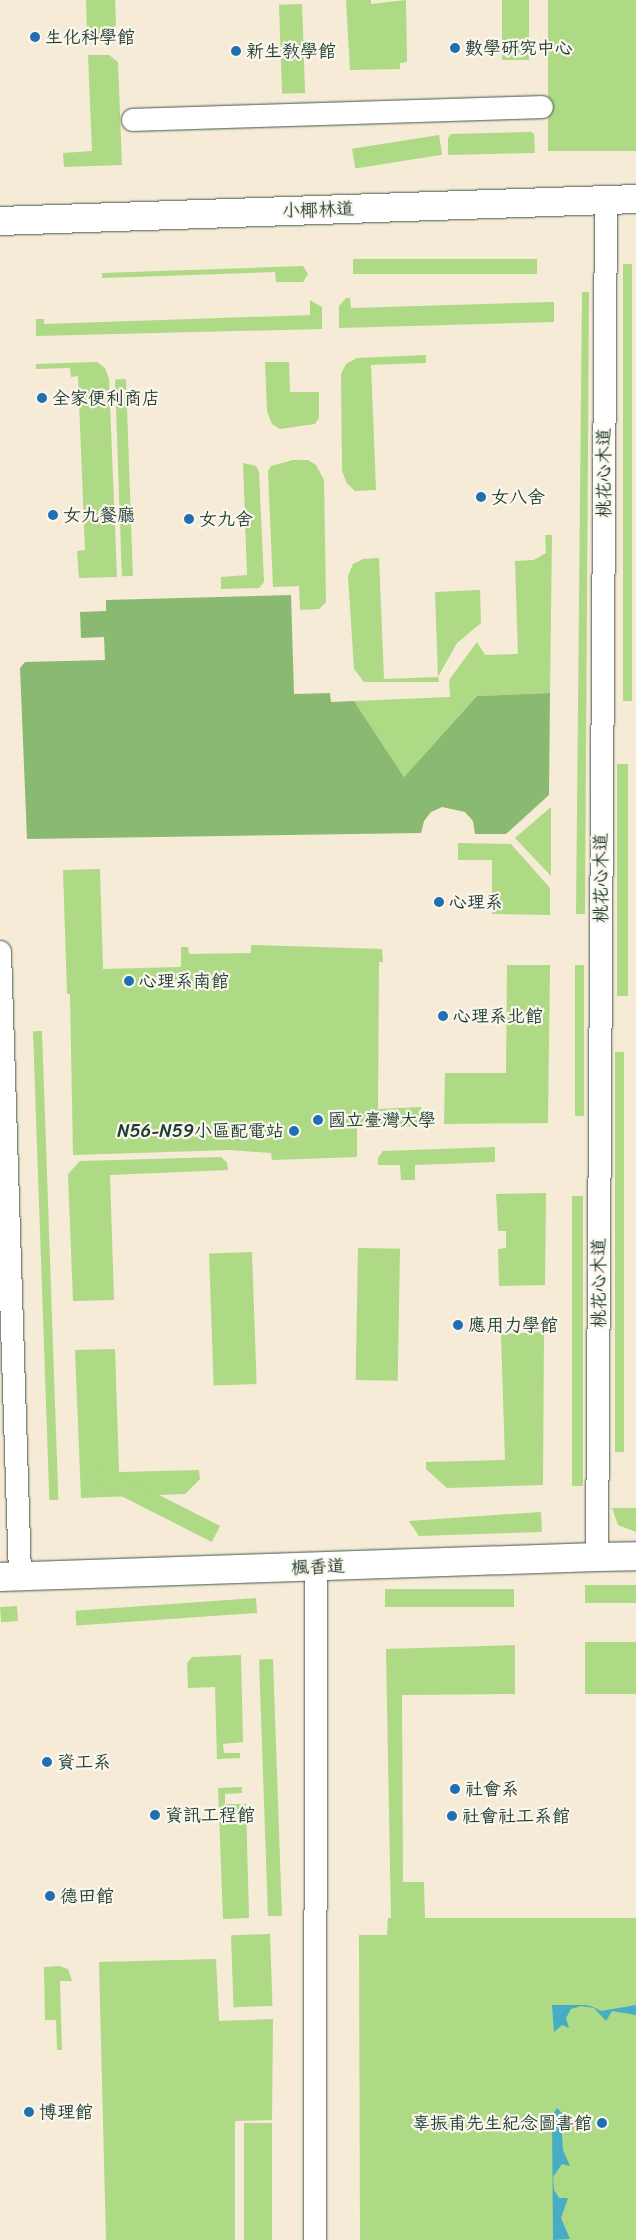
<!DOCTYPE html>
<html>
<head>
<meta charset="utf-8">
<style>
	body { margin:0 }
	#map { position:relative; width:636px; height:2240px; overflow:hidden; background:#f6ebd6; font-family:Sriracha,"LXGW WenKai TC",sans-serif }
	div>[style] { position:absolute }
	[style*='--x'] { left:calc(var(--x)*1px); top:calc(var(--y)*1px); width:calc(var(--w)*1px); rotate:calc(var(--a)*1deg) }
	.green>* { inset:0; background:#aed985; transform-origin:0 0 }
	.forest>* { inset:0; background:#8ab972 }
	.water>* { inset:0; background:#46adc5 }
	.roads { filter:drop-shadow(0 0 1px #3f574c) drop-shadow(0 0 1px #3f574c) }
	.service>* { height:22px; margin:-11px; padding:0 11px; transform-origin:11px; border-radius:11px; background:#fff }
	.pedestrian>* { height:28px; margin:-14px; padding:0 14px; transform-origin:14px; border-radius:14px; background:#fff }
	.minor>* { height:28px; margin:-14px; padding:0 14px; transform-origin:14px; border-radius:14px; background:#fff }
	.dots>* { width:14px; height:14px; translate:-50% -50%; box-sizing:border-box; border:2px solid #fbf7ec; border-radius:50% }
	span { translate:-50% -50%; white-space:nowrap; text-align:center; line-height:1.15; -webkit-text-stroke:4.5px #fbf7ec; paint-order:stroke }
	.poi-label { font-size:18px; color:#1f3d34 }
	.left { translate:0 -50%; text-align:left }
	.right { translate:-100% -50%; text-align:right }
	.street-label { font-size:18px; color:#1f3d34 }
</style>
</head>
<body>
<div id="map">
	<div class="green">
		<i style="clip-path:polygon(86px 0,115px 0,116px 25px,109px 34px,87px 35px)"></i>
		<i style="clip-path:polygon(346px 0,371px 0,371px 4px,406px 0,407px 62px,400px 63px,400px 69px,350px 70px)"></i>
		<i style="left:502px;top:0;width:27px;height:60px"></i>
		<i style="left:548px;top:0;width:88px;height:151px"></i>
		<i style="left:302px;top:4px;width:89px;height:23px;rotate:88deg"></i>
		<i style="clip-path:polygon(88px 55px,109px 55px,118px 62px,122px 165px,64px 167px,63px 153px,92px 151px)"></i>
		<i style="clip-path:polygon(531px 132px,534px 134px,535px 153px,448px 155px,448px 138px,451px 134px)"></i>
		<i style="left:439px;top:135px;width:20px;height:88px;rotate:81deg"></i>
		<i style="left:537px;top:259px;width:15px;height:184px;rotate:90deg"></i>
		<i style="left:623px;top:264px;width:9px;height:437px"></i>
		<i style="clip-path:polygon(303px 266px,308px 274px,303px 282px,276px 282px,275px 272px,102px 278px,102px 273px)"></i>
		<i style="clip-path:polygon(582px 292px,589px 292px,585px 914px,576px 914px)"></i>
		<i style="clip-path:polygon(346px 298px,350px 298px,351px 308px,554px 302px,554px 322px,339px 328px,339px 306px)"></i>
		<i style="clip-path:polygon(310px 300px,322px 307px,322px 329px,36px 336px,36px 319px,44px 319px,44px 324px,310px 315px)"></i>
		<i style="clip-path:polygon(426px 355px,426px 363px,371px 365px,376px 490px,355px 491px,346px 482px,342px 470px,341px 374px,346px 364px,357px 358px)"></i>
		<i style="clip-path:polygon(97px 362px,105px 368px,109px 379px,117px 577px,79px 578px,77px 551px,85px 550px,78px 376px,71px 377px,70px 368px,36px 369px,36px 364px)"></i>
		<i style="clip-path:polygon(265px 362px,289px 362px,290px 392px,319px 392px,319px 418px,315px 424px,280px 429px,272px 424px,267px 411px)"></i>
		<i style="left:126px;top:379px;width:197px;height:11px;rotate:88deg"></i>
		<i style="clip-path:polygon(293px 460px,308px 460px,316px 465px,324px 480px,326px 602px,319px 609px,300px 610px,299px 586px,273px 587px,268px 471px,271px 466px)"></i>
		<i style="clip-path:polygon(243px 463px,256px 466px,259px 472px,264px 582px,259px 588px,221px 589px,221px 577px,247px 575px)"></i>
		<i style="clip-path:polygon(545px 535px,552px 535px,550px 693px,477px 696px,404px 777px,354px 701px,450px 697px,449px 680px,477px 642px,485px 655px,518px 654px,515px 561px,534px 560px,546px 553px)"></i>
		<i style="clip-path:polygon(379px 558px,384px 679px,438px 677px,435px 592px,480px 590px,481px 623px,457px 643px,438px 677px,439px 682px,364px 682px,354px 669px,348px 576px,353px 564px,363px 559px)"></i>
		<i style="left:617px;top:764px;width:11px;height:232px"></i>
		<i style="clip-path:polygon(551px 807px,551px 876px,515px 838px)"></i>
		<i style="clip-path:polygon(458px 843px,511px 844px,550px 888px,550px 915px,492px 914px,492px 860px,458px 860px)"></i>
		<i style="clip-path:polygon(100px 869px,103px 969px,181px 967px,181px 947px,188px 947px,189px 954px,251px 953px,251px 945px,382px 949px,383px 962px,379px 962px,378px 1109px,421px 1107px,421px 1126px,357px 1128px,357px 1157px,272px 1160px,271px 1153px,229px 1150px,73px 1155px,70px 994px,67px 994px,63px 870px)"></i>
		<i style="clip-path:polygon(507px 965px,550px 965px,548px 1123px,444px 1124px,445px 1073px,506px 1073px)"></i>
		<i style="left:575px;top:965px;width:9px;height:151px"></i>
		<i style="left:42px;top:1031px;width:469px;height:9px;rotate:88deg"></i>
		<i style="left:615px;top:1052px;width:9px;height:400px"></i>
		<i style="clip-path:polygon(495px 1147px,495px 1162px,415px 1165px,415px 1180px,401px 1180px,400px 1165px,378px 1165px,378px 1158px,383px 1151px)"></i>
		<i style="clip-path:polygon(221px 1157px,227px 1163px,228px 1170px,110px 1175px,114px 1300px,73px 1301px,68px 1174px,80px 1161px)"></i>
		<i style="clip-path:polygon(546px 1193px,545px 1285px,499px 1286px,498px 1249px,506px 1248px,506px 1231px,498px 1231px,496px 1194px)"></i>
		<i style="left:572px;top:1196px;width:11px;height:290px"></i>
		<i style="left:358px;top:1248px;width:42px;height:132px;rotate:1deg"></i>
		<i style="left:252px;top:1252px;width:132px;height:43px;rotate:88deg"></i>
		<i style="clip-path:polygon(544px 1332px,543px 1485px,447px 1488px,426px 1469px,426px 1462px,505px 1460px,501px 1334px)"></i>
		<i style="clip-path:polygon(115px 1349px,119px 1472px,199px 1470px,200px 1479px,185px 1494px,81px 1498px,75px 1350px)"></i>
		<i style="clip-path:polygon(612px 1508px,636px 1508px,636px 1532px,618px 1525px)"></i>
		<i style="clip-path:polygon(541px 1512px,542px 1532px,419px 1536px,409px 1521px)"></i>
		<i style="left:220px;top:1526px;width:18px;height:140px;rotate:117deg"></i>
		<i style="left:636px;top:1585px;width:18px;height:51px;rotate:90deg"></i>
		<i style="left:514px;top:1589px;width:18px;height:129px;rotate:90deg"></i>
		<i style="left:256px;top:1598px;width:15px;height:181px;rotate:86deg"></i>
		<i style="left:17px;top:1606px;width:15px;height:17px;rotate:86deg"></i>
		<i style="left:636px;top:1642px;width:52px;height:51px;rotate:90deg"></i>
		<i style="clip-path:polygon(515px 1645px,515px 1694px,402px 1695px,403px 1882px,424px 1882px,425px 1918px,636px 1918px,636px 2240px,360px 2240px,359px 1935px,387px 1935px,388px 1918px,391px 1918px,386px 1649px)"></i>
		<i style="clip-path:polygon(241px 1655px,243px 1742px,223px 1744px,224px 1753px,240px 1753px,240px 1758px,217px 1759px,215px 1687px,188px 1688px,187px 1663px,192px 1657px)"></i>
		<i style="left:273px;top:1659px;width:257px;height:14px;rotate:88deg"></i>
		<i style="clip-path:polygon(242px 1787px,242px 1793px,225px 1794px,225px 1804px,246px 1804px,249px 1918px,223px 1919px,218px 1788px)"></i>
		<i style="left:270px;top:1934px;width:72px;height:39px;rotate:88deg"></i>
		<i style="clip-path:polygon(216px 1959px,219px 2021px,273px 2019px,272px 2120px,235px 2121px,235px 2240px,106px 2240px,99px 1962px)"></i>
		<i style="clip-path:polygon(59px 1966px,68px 1969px,72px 1981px,60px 1981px,62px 2050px,57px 2050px,56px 2020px,45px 2020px,44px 1967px)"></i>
		<i style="left:244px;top:2123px;width:28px;height:117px"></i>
	</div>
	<div class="forest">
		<i style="clip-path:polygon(291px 595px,294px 694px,330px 693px,331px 702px,354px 701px,404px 777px,477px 696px,550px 693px,549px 795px,506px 834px,475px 834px,473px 821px,465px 812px,442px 807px,431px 812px,424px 821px,421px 833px,27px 839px,20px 668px,25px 662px,105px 660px,104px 637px,81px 638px,80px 612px,106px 611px,106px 600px)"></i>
	</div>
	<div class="water">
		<i style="clip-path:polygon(552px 2005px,586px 2005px,593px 2007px,601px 2011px,636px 2005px,636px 2015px,612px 2011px,606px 2021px,594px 2008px,581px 2006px,571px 2009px,566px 2018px,569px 2028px,562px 2025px,554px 2032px)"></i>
		<i style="clip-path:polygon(557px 2108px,570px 2121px,564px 2124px,562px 2135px,563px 2150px,570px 2166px,562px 2164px,553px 2177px,554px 2190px,559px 2198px,568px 2198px,561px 2218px,570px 2239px,553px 2240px,552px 2116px)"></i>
	</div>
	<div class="roads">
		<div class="service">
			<i style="--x:133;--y:120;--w:409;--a:-1.8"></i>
			<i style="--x:0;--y:952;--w:624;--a:88.16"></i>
			<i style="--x:597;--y:1557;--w:1358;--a:-89.62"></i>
			<i style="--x:315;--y:2240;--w:673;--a:-89.91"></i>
		</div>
		<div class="pedestrian">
			<i style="--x:597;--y:1557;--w:39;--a:-1"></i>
		</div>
		<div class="minor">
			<i style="--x:0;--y:221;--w:636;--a:-1.98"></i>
			<i style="--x:0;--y:1577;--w:597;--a:-1.92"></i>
		</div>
	</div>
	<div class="dots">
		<i style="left:35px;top:37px;background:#1f6fb2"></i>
		<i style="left:455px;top:48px;background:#1f6fb2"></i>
		<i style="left:236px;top:51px;background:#1f6fb2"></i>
		<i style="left:42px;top:398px;background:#1f6fb2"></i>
		<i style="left:481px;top:497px;background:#1f6fb2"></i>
		<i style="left:53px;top:515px;background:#1f6fb2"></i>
		<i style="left:189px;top:519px;background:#1f6fb2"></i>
		<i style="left:439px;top:902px;background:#1f6fb2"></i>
		<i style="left:129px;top:981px;background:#1f6fb2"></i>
		<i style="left:443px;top:1016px;background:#1f6fb2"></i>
		<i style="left:318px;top:1120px;background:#1f6fb2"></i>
		<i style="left:294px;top:1131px;background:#1f6fb2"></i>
		<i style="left:458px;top:1325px;background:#1f6fb2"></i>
		<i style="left:47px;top:1762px;background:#1f6fb2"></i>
		<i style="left:455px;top:1789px;background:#1f6fb2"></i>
		<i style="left:155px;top:1815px;background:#1f6fb2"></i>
		<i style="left:452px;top:1816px;background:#1f6fb2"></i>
		<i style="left:50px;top:1896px;background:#1f6fb2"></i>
		<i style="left:29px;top:2112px;background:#1f6fb2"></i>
		<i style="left:602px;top:2123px;background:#1f6fb2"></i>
	</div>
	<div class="poi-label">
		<span class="left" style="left:45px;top:37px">生化科學館</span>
		<span class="left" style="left:465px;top:48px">數學研究中心</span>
		<span class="left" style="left:246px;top:51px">新生教學館</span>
		<span class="left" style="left:52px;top:398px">全家便利商店</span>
		<span class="left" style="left:491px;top:497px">女八舍</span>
		<span class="left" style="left:63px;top:515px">女九餐廳</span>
		<span class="left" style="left:199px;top:519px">女九舍</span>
		<span class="left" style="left:449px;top:902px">心理系</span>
		<span class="left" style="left:139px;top:981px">心理系南館</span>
		<span class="left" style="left:453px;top:1016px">心理系北館</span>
		<span class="left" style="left:328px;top:1120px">國立臺灣大學</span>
		<span class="right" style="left:284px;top:1131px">N56-N59小區配電站</span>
		<span class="left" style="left:468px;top:1325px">應用力學館</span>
		<span class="left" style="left:57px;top:1762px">資工系</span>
		<span class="left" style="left:465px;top:1789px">社會系</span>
		<span class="left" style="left:165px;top:1815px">資訊工程館</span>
		<span class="left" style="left:462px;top:1816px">社會社工系館</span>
		<span class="left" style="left:60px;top:1896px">德田館</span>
		<span class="left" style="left:39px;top:2112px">博理館</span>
		<span class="right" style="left:592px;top:2123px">辜振甫先生紀念圖書館</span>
	</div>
	<div class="street-label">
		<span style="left:318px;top:210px;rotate:-2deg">小椰林道</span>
		<span style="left:604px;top:473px;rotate:-90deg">桃花心木道</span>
		<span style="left:601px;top:878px;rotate:-90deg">桃花心木道</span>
		<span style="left:599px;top:1283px;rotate:-90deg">桃花心木道</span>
		<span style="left:318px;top:1567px;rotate:-2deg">楓香道</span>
	</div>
</div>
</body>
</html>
